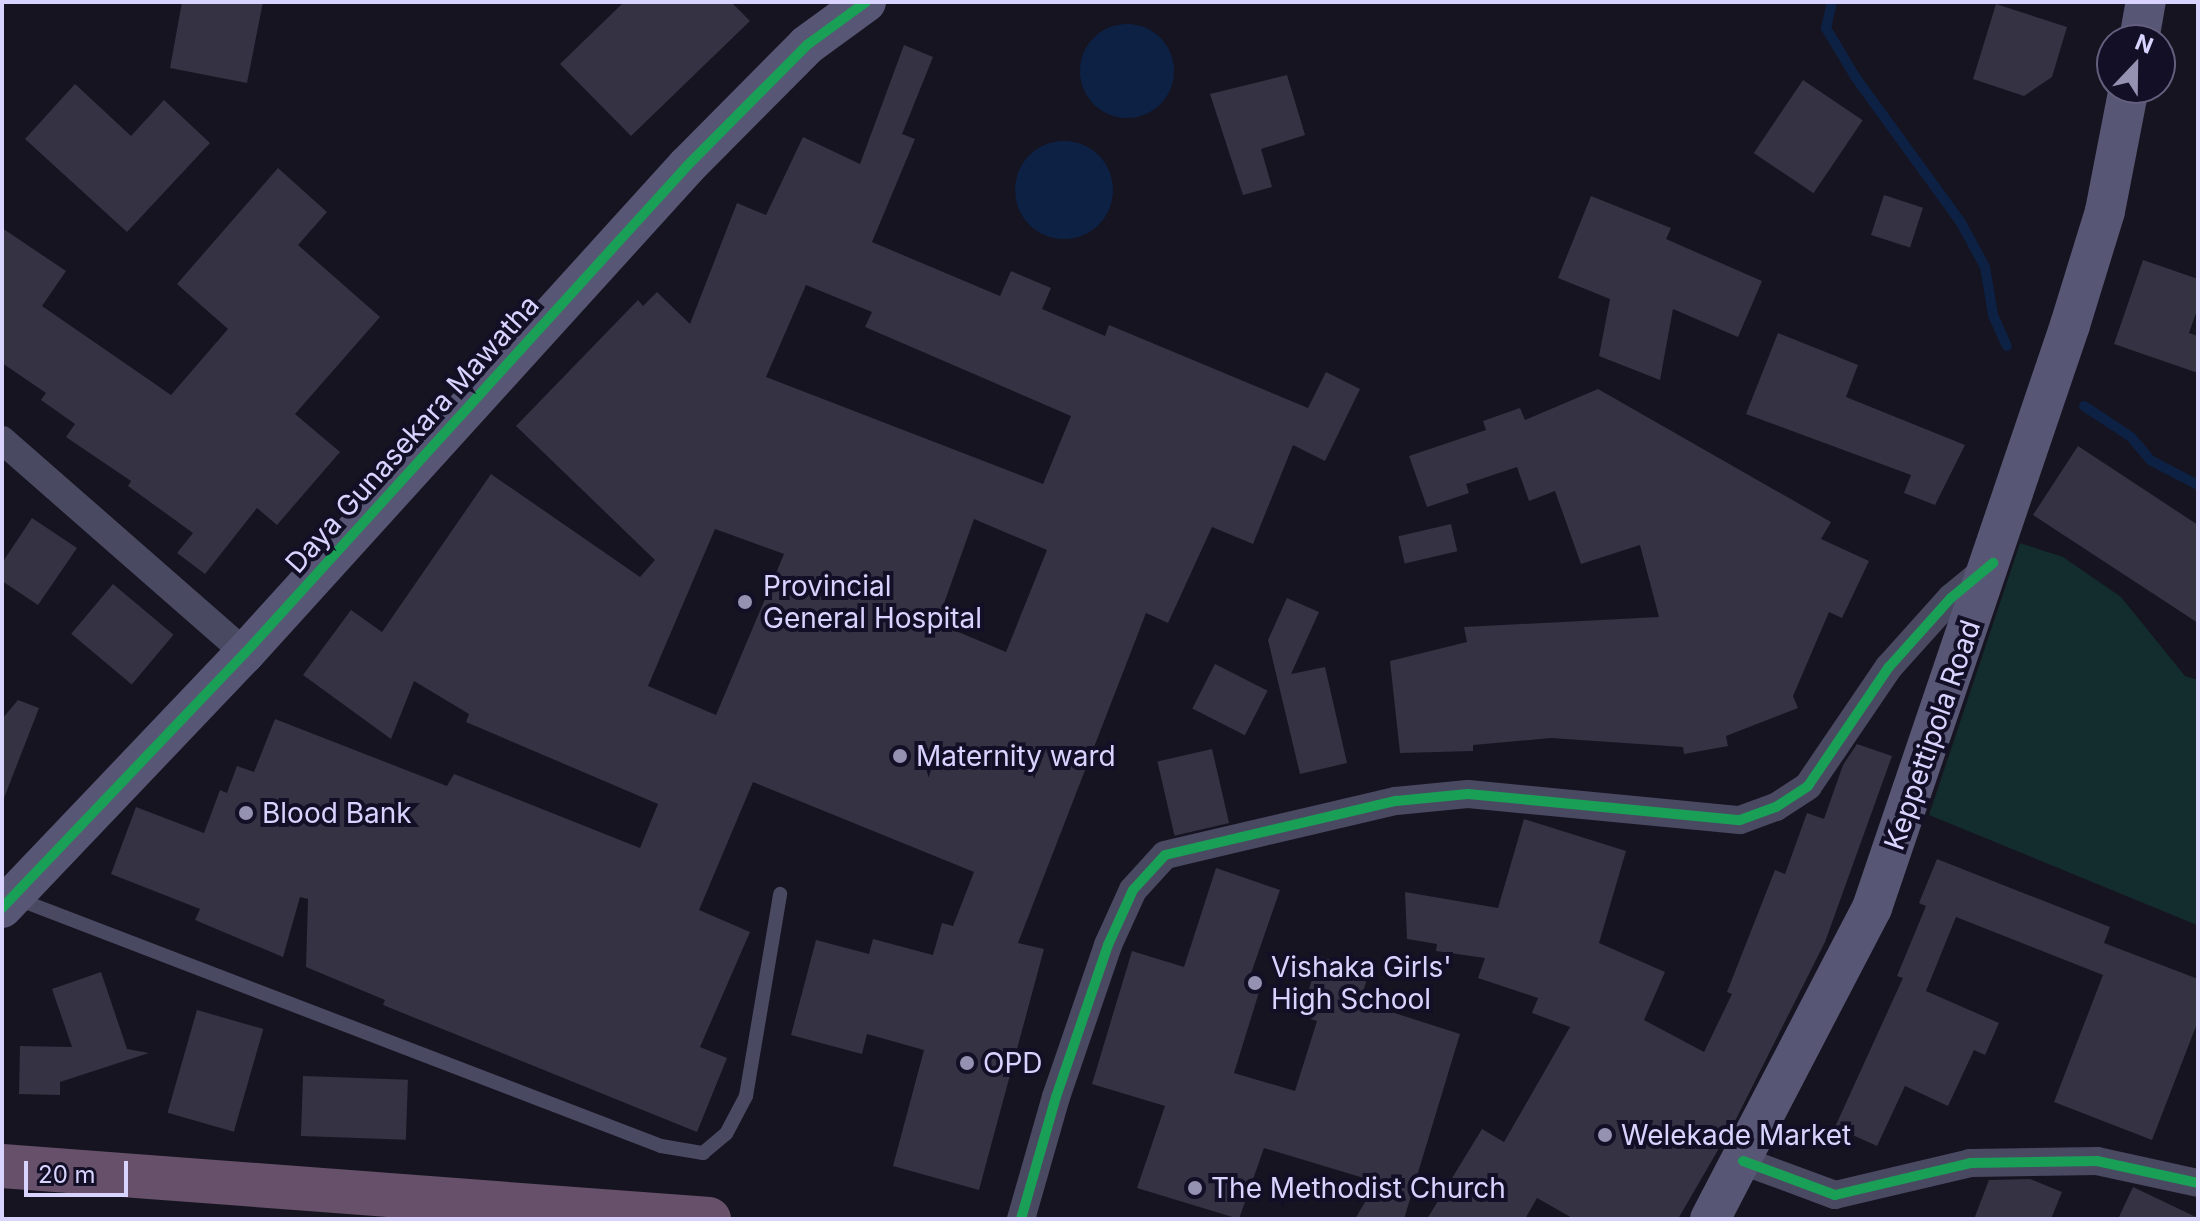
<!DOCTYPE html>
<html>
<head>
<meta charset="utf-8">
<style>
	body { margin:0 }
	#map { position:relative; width:2200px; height:1221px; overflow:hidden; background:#161421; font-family:Inter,sans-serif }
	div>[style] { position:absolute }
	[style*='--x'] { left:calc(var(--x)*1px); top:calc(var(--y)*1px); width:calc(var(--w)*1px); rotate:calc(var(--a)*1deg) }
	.green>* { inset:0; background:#132c2d }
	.water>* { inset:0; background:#0d2144 }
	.round { border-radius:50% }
	.stream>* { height:10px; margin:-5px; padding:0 5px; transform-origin:5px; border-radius:5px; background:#0d2144 }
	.building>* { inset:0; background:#343243; transform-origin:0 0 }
	.lane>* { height:14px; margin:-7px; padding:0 7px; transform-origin:7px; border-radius:7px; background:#4a4962 }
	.street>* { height:28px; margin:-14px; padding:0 14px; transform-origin:14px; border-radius:14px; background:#4a4962 }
	.secondary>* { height:40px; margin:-20px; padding:0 20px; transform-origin:20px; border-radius:20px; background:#575674 }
	.highway>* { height:44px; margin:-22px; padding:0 22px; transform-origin:22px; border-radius:22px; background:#67516a }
	.cycleway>* { height:10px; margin:-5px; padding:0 5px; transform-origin:5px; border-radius:5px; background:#1a9f57 }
	.dots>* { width:22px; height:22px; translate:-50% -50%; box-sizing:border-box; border:4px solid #130f26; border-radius:50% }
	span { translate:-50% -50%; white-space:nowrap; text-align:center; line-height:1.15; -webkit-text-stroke:8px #130f26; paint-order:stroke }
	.street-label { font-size:28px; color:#d9d4ff }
	.poi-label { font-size:28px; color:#d9d4ff }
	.left { translate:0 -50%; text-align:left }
	.frame { position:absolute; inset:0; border:4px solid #d9d4ff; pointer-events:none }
	.north { position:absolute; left:2096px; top:24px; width:80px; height:80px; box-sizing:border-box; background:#130f26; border:2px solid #625e7d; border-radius:50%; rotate:22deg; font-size:22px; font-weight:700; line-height:32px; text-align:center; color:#d9d4ff }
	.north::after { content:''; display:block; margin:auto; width:28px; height:36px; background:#9591b1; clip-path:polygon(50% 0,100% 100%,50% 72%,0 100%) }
	.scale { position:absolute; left:24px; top:1161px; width:104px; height:36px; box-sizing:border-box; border:4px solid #d9d4ff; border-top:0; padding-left:10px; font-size:24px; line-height:28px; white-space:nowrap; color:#d9d4ff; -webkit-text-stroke:6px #130f26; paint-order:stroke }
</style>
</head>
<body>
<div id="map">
	<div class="green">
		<i style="clip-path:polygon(2020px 543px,2063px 557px,2121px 597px,2185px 676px,2198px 680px,2197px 925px,1929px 815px)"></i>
	</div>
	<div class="water">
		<i class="round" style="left:1080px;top:24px;width:94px;height:94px"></i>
		<i class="round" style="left:1015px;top:141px;width:98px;height:98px"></i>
	</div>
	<div class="stream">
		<i style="--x:1832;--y:2;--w:27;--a:103"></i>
		<i style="--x:1826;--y:28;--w:58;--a:59"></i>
		<i style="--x:1856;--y:78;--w:177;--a:54"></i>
		<i style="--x:1960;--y:221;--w:52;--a:61.5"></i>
		<i style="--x:1985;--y:267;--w:49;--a:80.5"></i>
		<i style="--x:1993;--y:315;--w:34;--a:66"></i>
		<i style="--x:2084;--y:406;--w:56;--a:33.4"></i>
		<i style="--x:2131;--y:437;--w:30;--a:50"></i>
		<i style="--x:2150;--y:460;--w:54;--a:27.5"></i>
	</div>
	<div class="building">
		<i style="clip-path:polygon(182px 2px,263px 2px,247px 83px,170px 68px)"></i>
		<i style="clip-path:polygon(624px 2px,731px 2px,750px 21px,631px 136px,560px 64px)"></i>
		<i style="clip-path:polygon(1996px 4px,2067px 27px,2052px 77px,2024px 96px,1973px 79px)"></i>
		<i style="clip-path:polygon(evenodd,904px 45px,933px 57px,902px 134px,915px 139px,872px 242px,1000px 296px,1011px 271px,1051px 288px,1042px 309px,1105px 336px,1109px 325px,1308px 408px,1326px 372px,1360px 389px,1325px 461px,1293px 445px,1253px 544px,1212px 527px,1168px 623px,1146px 613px,1018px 943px,1044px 949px,979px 1190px,893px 1166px,924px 1050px,867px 1034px,862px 1054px,791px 1035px,816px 940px,869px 954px,873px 939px,933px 955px,942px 923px,953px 926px,974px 872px,753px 782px,699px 910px,750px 932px,700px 1047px,727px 1058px,697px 1132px,383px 1005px,385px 1000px,306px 967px,308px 899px,300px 897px,283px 957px,195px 920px,200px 909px,111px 874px,136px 807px,204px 833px,220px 790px,227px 793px,237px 766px,254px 772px,275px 719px,447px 786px,454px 774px,640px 848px,658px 804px,466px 722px,469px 714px,414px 681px,391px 739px,303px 675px,351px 610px,382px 632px,491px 474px,640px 577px,655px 560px,516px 426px,638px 300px,643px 306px,657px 292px,690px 324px,737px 203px,766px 215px,803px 137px,860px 164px,904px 45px,806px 285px,872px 312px,865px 327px,1071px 416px,1043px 484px,766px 377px,806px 285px,904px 45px,974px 519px,1047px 550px,1006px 652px,937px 623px,974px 519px,904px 45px,715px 529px,784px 554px,716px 715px,648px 686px,715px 529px)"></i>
		<i style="clip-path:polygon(1287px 75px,1305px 135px,1261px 149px,1272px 187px,1243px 195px,1210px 94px)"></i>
		<i style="left:1803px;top:80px;width:72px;height:88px;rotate:34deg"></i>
		<i style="clip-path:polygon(75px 84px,131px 136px,164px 100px,210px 143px,127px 232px,25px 139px)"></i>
		<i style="clip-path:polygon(278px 168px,327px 212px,298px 245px,380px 317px,295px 414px,340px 452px,277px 525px,257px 508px,205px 574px,177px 553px,193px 533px,128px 486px,131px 481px,66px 437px,75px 424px,41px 400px,46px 393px,2px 363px,2px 228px,66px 271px,42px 306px,171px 395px,228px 329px,177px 284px)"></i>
		<i style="left:1884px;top:195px;width:41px;height:42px;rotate:18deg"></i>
		<i style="clip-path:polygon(1591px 196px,1671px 228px,1666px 239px,1762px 281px,1738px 337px,1673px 309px,1660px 380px,1599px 356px,1610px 299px,1558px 278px)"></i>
		<i style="clip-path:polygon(2143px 260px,2198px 279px,2198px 307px,2189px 333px,2198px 336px,2198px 373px,2114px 344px)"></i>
		<i style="clip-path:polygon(1778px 333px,1858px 365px,1846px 397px,1965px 445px,1935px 505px,1904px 493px,1911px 475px,1746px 414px)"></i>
		<i style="clip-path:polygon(1598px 389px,1831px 522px,1821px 539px,1869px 561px,1842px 618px,1829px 612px,1793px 696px,1798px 708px,1726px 736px,1728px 746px,1684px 754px,1683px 747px,1551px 738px,1473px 745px,1473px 751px,1400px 753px,1390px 661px,1467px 642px,1464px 627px,1659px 617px,1640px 545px,1581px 564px,1555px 491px,1529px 501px,1517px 467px,1466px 484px,1469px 493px,1427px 507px,1409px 456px,1486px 430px,1483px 421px,1520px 408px,1525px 420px)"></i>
		<i style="clip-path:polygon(2078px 446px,2198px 525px,2198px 623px,2033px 515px)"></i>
		<i style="clip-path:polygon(32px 518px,77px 548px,38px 605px,2px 581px,2px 563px)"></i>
		<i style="left:1451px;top:524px;width:28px;height:54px;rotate:77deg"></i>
		<i style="left:113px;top:584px;width:79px;height:65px;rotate:40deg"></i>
		<i style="clip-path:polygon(1287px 598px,1319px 612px,1291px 674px,1325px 667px,1347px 763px,1300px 774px,1268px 640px)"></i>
		<i style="left:1215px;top:664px;width:59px;height:50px;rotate:27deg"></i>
		<i style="clip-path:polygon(18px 700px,39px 708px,4px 798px,2px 719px)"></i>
		<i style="clip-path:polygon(1857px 744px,1892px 756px,1825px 942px,1736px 1119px,1678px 1219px,1574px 1219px,1537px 1198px,1525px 1219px,1427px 1219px,1482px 1129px,1504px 1142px,1570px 1027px,1532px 1013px,1538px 998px,1478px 978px,1485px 958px,1436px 951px,1437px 944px,1407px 939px,1405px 892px,1498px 908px,1524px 819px,1626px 851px,1599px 943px,1665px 972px,1644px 1020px,1704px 1052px,1732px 994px,1727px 992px,1775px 870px,1785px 874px,1807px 813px,1824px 819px,1843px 765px)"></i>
		<i style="left:1212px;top:749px;width:76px;height:56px;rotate:77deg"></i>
		<i style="clip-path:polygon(1937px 859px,2110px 927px,2104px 943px,2198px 979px,2198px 1021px,2152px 1140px,2054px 1102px,2103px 975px,1956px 917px,1926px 991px,1999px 1023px,1985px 1055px,1974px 1050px,1948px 1106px,1905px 1086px,1877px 1146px,1835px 1127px,1903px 978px,1897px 976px,1926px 906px,1919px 903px)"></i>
		<i style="clip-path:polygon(1216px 868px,1280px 890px,1247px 985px,1260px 989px,1234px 1073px,1295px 1091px,1317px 1021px,1301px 1016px,1319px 956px,1369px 972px,1360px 1002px,1460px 1034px,1404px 1219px,1355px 1219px,1377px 1182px,1264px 1148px,1239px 1219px,1137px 1188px,1165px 1106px,1092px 1084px,1132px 951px,1184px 967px)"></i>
		<i style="clip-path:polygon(101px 972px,127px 1049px,149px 1053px,60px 1082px,60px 1095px,19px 1094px,20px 1046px,72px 1047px,52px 989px)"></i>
		<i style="left:197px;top:1010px;width:69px;height:107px;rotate:16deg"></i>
		<i style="left:303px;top:1076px;width:105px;height:60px;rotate:2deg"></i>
		<i style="clip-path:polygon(2030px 1179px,2062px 1192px,2051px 1219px,1974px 1219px,1989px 1180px)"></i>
		<i style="clip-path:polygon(2133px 1187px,2198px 1218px,2198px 1219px,2118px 1219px)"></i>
	</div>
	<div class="lane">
		<i style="--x:15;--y:898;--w:692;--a:21"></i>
		<i style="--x:661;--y:1146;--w:43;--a:9.5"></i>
		<i style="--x:703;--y:1153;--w:30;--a:-40"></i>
		<i style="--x:726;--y:1134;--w:43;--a:-62.2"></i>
		<i style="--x:746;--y:1096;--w:205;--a:-80.4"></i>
	</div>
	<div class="street">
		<i style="--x:2;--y:440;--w:323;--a:41.2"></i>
		<i style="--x:1743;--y:1161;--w:98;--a:20.3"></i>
		<i style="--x:1835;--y:1195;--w:139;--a:-13.3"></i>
		<i style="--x:1970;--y:1163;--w:127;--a:-0.9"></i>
		<i style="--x:2097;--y:1161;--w:103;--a:12.3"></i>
		<i style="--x:1021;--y:1219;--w:127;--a:-74"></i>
		<i style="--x:1056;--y:1097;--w:161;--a:-71.1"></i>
		<i style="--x:1108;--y:945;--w:60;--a:-65.6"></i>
		<i style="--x:1133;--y:890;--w:47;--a:-47.6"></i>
		<i style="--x:1165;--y:855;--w:237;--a:-13.2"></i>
		<i style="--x:1396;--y:801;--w:72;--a:-5.6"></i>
		<i style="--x:1468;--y:794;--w:273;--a:5.5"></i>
		<i style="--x:1740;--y:820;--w:38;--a:-20"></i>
		<i style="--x:1776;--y:807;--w:38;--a:-33"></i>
		<i style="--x:1808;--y:786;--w:144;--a:-55.8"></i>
		<i style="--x:1889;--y:667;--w:93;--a:-48.1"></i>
		<i style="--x:1951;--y:598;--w:45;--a:-39.6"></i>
	</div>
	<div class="secondary">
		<i style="--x:2139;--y:40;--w:39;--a:-80"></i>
		<i style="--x:2;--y:908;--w:352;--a:-46.4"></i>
		<i style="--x:245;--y:653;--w:658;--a:-47.77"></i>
		<i style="--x:687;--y:166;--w:170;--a:-45.2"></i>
		<i style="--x:807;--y:45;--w:73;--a:-36.1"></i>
		<i style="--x:1710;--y:1219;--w:351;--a:-62.5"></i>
		<i style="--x:1872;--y:908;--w:616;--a:-71.24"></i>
		<i style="--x:2070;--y:325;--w:119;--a:-72.9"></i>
		<i style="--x:2105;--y:211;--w:125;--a:-79"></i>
	</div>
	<div class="highway">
		<i style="--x:2;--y:1166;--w:709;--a:4.29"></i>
	</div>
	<div class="cycleway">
		<i style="--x:2;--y:908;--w:352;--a:-46.4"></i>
		<i style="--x:245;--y:653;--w:658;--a:-47.77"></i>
		<i style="--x:687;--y:166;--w:170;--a:-45.2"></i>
		<i style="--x:807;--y:45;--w:73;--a:-36.1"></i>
		<i style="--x:1743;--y:1161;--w:98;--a:20.3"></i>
		<i style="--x:1835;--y:1195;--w:139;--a:-13.3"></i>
		<i style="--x:1970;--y:1163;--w:127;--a:-0.9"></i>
		<i style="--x:2097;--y:1161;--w:103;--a:12.3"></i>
		<i style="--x:1021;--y:1219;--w:127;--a:-74"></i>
		<i style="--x:1056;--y:1097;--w:161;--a:-71.1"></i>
		<i style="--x:1108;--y:945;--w:60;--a:-65.6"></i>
		<i style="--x:1133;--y:890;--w:47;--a:-47.6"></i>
		<i style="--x:1165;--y:855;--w:237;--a:-13.2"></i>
		<i style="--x:1396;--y:801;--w:72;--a:-5.6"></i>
		<i style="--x:1468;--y:794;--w:273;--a:5.5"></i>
		<i style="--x:1740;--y:820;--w:38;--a:-20"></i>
		<i style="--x:1776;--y:807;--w:38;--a:-33"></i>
		<i style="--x:1808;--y:786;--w:144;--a:-55.8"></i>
		<i style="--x:1889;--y:667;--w:93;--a:-48.1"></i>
		<i style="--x:1951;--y:598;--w:55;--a:-39.8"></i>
	</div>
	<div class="dots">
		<i style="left:745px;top:602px;background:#9591b1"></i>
		<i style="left:900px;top:756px;background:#9591b1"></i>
		<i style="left:246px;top:813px;background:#9591b1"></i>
		<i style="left:1255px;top:983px;background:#9591b1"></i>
		<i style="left:967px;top:1063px;background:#9591b1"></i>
		<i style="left:1605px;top:1135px;background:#9591b1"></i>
		<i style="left:1195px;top:1188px;background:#9591b1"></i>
	</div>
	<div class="street-label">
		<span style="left:412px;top:434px;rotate:-48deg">Daya Gunasekara Mawatha</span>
		<span style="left:1932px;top:735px;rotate:-71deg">Keppettipola Road</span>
	</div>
	<div class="poi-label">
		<span class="left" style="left:763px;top:602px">Provincial<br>General Hospital</span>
		<span class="left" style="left:916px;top:756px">Maternity ward</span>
		<span class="left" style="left:262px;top:813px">Blood Bank</span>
		<span class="left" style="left:1271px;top:983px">Vishaka Girls'<br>High School</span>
		<span class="left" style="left:983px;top:1063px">OPD</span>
		<span class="left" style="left:1621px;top:1135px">Welekade Market</span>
		<span class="left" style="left:1211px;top:1188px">The Methodist Church</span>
	</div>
	<div class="frame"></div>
	<div class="north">N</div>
	<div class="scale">20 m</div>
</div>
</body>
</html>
